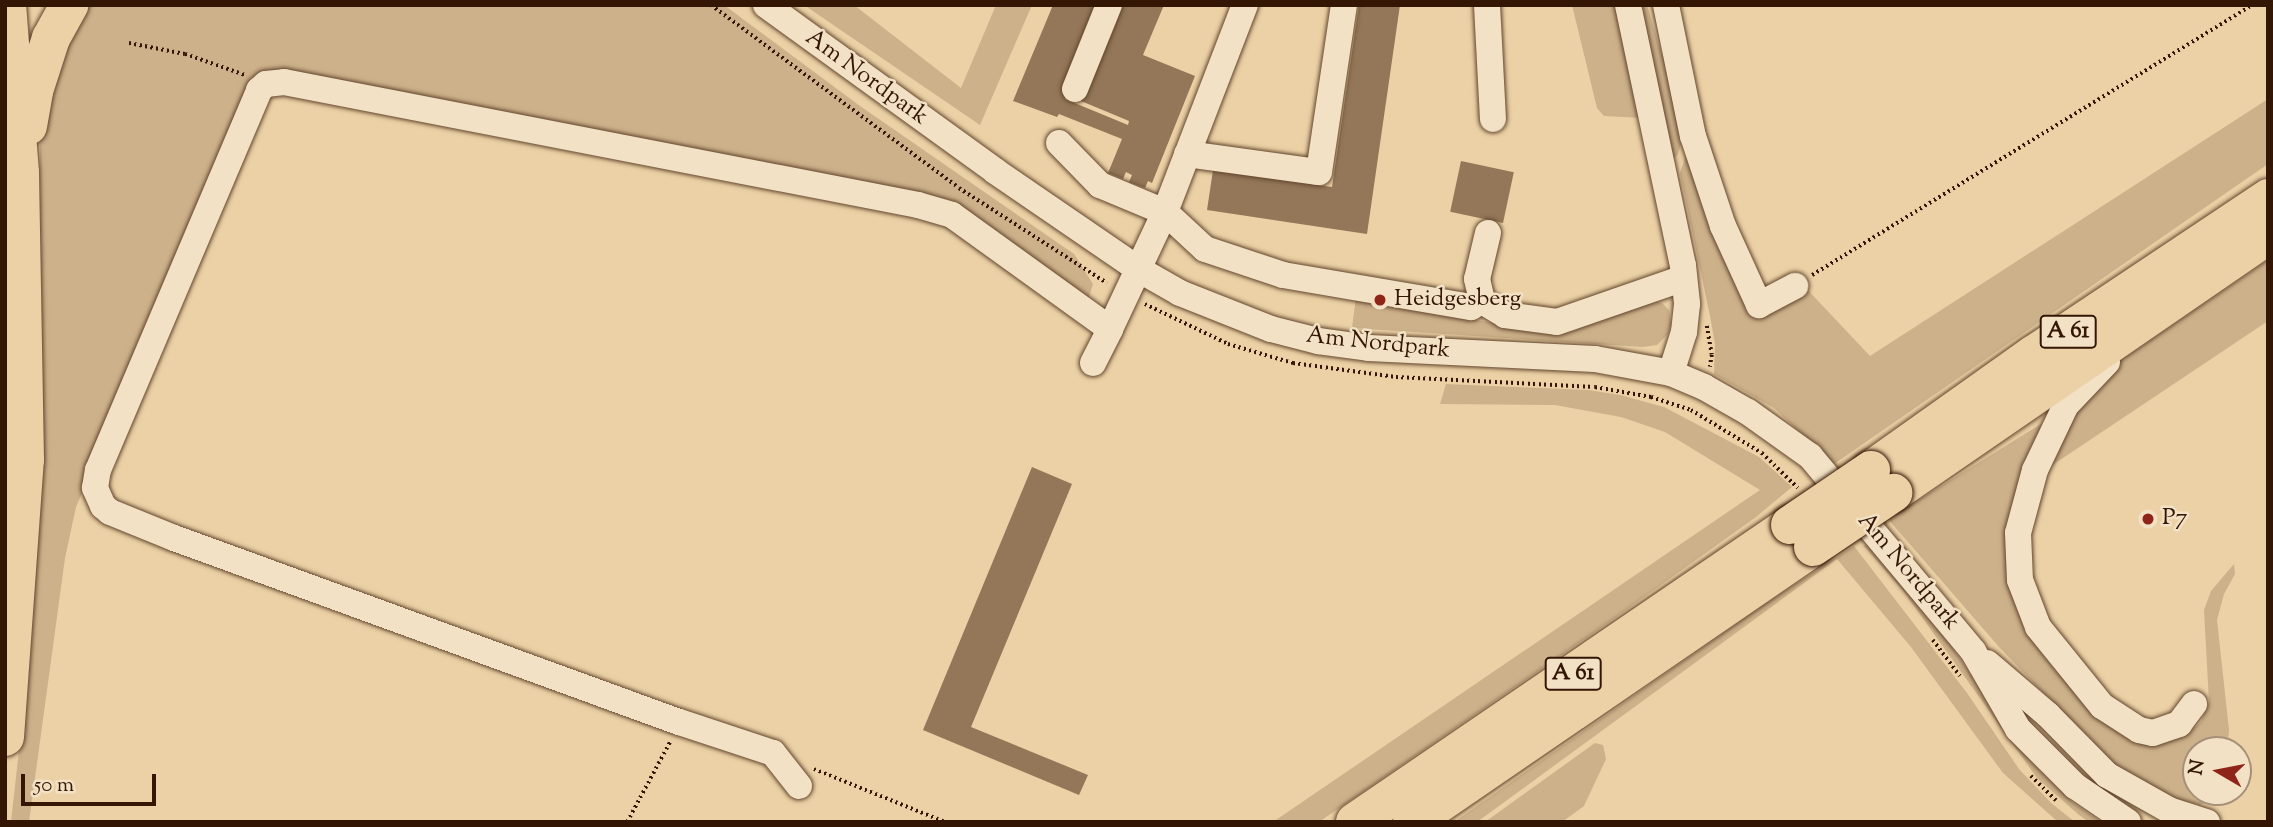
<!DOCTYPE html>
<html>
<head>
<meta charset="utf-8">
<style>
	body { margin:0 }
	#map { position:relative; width:2273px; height:827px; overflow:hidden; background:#ebd1a5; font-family:"Sorts Mill Goudy",serif }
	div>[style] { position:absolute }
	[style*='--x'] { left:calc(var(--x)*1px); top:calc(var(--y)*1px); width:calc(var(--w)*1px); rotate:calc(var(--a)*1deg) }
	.green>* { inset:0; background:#ccb18a }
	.building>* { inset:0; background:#937758; transform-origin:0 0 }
	.path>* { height:3.5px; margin-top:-1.75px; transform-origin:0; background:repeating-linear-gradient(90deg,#341605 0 2px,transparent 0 5.5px) }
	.roads { filter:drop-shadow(0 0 2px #62452d) drop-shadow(0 0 2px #62452d) }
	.minor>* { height:26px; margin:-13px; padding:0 13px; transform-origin:13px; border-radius:13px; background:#f2e1c4 }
	.highway>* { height:38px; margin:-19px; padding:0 19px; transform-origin:19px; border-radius:19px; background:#ebd1a5 }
	.bridges { filter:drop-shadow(0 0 2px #341605) drop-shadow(0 0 2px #341605) }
	.highway-bridge>* { height:38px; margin:-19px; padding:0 19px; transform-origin:19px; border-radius:19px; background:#ebd1a5 }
	.dots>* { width:19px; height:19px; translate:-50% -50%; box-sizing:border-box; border:4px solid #f2e1c4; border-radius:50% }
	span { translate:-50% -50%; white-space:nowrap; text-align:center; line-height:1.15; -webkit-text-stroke:5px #f2e1c4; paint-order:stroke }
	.shield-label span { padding:2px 5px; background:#f2e1c4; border:2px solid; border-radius:5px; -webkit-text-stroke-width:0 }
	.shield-label { font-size:23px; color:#341605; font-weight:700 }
	.street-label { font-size:24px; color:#341605 }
	.poi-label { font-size:24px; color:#341605 }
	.left { translate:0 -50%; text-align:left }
	.frame { position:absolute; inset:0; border:7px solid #341605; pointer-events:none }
	.north { position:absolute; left:2182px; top:736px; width:70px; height:70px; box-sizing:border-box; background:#f2e1c4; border:2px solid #a69078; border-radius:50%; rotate:280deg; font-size:19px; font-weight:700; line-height:28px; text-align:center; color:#341605 }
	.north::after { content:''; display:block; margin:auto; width:24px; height:32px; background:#8f2418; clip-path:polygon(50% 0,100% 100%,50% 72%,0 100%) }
	.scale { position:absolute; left:21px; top:774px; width:135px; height:32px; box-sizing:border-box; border:4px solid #341605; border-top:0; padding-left:9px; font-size:21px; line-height:24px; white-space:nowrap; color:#341605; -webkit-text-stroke:5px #f2e1c4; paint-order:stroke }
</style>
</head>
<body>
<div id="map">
	<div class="green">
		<i style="clip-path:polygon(82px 5px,724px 5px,860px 106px,1074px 254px,1093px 284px,1087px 303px,982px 229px,267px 71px,76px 507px,65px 558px,29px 822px,11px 822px,27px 678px,41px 115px)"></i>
		<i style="clip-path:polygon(804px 5px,854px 5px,961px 88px,996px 5px,1032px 5px,980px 125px)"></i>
		<i style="clip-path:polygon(1572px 5px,1618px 5px,1643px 118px,1604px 116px,1597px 108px)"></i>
		<i style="clip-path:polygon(1639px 5px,1647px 5px,1662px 55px,1673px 71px,1686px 128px,1678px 154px,1671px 162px)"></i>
		<i style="clip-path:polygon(2268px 99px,2268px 164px,1834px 464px,1774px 408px,1714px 374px,1715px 344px,1710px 316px,1680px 173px,1688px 149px,1756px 314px,1803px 285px,1870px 356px)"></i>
		<i style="clip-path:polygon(2268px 260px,2268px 321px,2039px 474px,2067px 416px,2117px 363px)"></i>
		<i style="clip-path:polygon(1356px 297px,1534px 331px,1653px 300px,1662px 303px,1669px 310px,1671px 324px,1668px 334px,1657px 345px,1643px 347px,1352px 328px)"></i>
		<i style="clip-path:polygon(1446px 384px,1588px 390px,1620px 395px,1664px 407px,1759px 457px,1792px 487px,1756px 517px,1612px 620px,1319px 822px,1273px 822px,1760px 490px,1665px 432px,1621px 417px,1555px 405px,1440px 404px)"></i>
		<i style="clip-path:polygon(2041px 424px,2015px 595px,2151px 745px,2184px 737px,2201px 722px,2209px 702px,2204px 610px,2211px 591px,2234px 564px,2235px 574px,2224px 594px,2217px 620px,2229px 730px,2227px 750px,2196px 750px,2196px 792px,2217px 792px,2210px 801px,2200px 805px,2176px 799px,2133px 778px,2107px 759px,1999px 647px,1888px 519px)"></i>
		<i style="clip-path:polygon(1869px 543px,1936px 624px,2032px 763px,2073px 803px,2101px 822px,2089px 822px,2079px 815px,2037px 778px,1904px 592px,1864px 546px)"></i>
		<i style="clip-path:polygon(1854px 546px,1967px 693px,2019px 769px,2051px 803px,2075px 822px,2058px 822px,2003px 773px,1911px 647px,1837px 559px,1477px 822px,1454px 822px,1762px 606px)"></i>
		<i style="clip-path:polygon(1595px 743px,1603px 745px,1606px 759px,1584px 806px,1562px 822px,1485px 822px)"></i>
	</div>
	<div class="building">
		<i style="clip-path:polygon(1053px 5px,1104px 5px,1065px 99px,1128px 125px,1129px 121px,1081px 101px,1120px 5px,1164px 5px,1143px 55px,1195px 76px,1152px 183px,1148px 181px,1145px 188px,1129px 182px,1132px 175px,1126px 172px,1123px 179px,1108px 173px,1122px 139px,1059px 114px,1057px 117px,1013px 101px)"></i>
		<i style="clip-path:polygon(1359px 5px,1400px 5px,1367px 234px,1207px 210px,1213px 170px,1332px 187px)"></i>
		<i style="left:1461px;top:161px;width:54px;height:52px;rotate:12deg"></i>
		<i style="clip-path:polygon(1032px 467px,1072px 484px,971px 727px,1088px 775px,1079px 795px,923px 730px)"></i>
	</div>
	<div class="path">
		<i style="--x:711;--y:5;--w:308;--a:36.4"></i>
		<i style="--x:959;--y:188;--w:176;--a:32.7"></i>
		<i style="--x:129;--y:43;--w:57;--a:11.1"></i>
		<i style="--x:185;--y:54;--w:64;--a:19.3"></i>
		<i style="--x:1812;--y:275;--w:516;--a:-31.53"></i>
		<i style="--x:1145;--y:304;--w:92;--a:25.7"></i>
		<i style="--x:1228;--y:344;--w:68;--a:16.3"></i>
		<i style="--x:1293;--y:363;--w:104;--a:7.7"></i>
		<i style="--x:1396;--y:377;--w:199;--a:2.9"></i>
		<i style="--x:1595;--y:387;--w:57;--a:10.1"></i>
		<i style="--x:1651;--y:397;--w:42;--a:18"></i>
		<i style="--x:1691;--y:410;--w:83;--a:31.2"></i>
		<i style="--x:1762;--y:453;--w:50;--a:44.2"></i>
		<i style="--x:1707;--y:326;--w:29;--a:80"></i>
		<i style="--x:1712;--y:355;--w:12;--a:99"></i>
		<i style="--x:1933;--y:640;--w:45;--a:53.1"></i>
		<i style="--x:814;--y:769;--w:141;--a:22"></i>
		<i style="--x:2031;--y:776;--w:35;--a:44"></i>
		<i style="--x:627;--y:822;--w:93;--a:-61.8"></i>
	</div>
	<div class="roads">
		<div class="minor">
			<i style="--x:766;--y:5;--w:283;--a:35.9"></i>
			<i style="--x:995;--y:171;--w:173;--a:34.4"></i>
			<i style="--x:1138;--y:269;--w:48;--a:29.7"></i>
			<i style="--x:1180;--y:293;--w:98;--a:21.6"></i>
			<i style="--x:1271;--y:329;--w:49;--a:14.3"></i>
			<i style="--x:1318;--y:341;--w:51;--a:7.8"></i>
			<i style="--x:1369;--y:348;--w:226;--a:2.8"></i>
			<i style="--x:1595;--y:359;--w:77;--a:10.4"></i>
			<i style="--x:1671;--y:373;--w:36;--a:23"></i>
			<i style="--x:1704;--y:387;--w:51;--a:29.6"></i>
			<i style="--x:1748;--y:412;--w:76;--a:35.4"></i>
			<i style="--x:1810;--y:456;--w:254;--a:50.1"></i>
			<i style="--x:1973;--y:651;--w:90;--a:60"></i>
			<i style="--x:2018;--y:729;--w:81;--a:45"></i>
			<i style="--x:2075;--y:786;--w:64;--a:34.2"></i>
			<i style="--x:1487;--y:5;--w:114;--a:87"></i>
			<i style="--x:1628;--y:5;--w:266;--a:78.1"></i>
			<i style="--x:1683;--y:265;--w:39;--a:84"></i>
			<i style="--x:1687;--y:304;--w:28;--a:96"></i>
			<i style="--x:1684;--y:332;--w:43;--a:107.6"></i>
			<i style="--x:1666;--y:5;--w:134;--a:78.4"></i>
			<i style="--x:1693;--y:136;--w:95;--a:71.6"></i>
			<i style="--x:1723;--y:226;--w:87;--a:65.5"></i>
			<i style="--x:1759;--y:305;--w:41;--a:-27.8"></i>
			<i style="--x:1075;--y:89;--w:91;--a:-68"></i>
			<i style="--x:1059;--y:143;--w:59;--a:45.7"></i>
			<i style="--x:1100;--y:185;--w:70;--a:22.6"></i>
			<i style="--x:1165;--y:212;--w:54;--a:42.8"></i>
			<i style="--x:1205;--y:249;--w:82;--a:18.4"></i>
			<i style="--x:1283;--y:275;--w:191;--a:9.7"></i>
			<i style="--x:1471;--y:307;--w:13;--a:-29"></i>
			<i style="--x:1187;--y:154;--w:133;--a:7.8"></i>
			<i style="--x:1319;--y:172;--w:169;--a:-81.5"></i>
			<i style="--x:1488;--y:233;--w:47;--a:103.4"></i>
			<i style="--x:1477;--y:279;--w:23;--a:77"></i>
			<i style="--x:1482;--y:301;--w:27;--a:31"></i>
			<i style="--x:1505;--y:315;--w:52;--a:7.7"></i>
			<i style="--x:1557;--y:322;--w:134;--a:-19.1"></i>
			<i style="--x:2107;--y:362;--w:59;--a:133.6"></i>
			<i style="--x:2066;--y:405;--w:72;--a:115.5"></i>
			<i style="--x:2035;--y:470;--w:65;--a:105.1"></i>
			<i style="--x:2018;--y:533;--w:47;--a:87.6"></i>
			<i style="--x:2020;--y:580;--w:50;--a:69"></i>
			<i style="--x:2038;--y:627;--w:102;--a:51"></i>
			<i style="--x:2102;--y:706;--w:44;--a:33"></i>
			<i style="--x:2139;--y:730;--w:14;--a:12"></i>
			<i style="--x:2153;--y:733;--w:28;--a:-19"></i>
			<i style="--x:2179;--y:724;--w:25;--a:-53"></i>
			<i style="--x:1093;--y:363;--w:38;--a:-63"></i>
			<i style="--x:1987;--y:663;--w:80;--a:40.4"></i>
			<i style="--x:2048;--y:715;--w:84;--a:45.5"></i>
			<i style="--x:2107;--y:775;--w:71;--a:29.4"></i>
			<i style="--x:2169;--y:810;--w:40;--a:18"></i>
			<i style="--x:799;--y:786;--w:42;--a:-128.2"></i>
			<i style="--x:773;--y:753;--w:99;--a:-161.7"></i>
			<i style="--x:679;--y:722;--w:537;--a:-159.98"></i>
			<i style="--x:174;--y:538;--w:69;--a:-157.9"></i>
			<i style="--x:110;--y:512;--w:9;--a:-139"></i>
			<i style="--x:103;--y:506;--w:20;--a:-114"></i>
			<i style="--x:95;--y:488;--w:18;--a:-81"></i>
			<i style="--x:98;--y:470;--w:413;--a:-67"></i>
			<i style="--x:259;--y:90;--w:9;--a:-41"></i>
			<i style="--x:266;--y:84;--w:18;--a:-6"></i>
			<i style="--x:284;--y:82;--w:646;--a:10.98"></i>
			<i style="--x:918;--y:205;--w:35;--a:16"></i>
			<i style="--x:952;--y:215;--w:195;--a:35.8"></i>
			<i style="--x:1110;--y:329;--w:129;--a:-64.8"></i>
			<i style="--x:1165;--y:212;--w:222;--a:-68.9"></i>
		</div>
		<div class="highway">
			<i style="--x:28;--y:126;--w:36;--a:-80"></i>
			<i style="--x:34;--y:91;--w:56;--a:-72.2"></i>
			<i style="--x:51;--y:38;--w:38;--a:-61"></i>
			<i style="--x:1871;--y:470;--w:199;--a:-35.4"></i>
			<i style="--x:2033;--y:355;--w:283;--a:-33.7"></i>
			<i style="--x:1893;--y:493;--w:455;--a:-34.5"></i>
			<i style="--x:5;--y:737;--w:278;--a:-85.9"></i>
			<i style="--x:25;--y:460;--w:287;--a:-91"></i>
			<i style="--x:20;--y:173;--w:169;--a:-94.4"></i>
			<i style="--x:1355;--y:822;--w:527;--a:-34.32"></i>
			<i style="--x:1412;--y:822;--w:486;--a:-34.4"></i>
		</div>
	</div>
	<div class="bridges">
		<div class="highway-bridge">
			<i style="--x:1790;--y:525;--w:98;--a:-34.2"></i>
			<i style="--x:1813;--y:547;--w:97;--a:-34"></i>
		</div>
	</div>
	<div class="dots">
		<i style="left:1380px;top:300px;background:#8f2418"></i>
		<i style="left:2148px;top:519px;background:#8f2418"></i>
	</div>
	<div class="shield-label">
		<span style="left:2068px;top:332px">A 61</span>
		<span style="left:1573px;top:674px">A 61</span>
	</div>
	<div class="street-label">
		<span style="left:866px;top:78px;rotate:36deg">Am Nordpark</span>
		<span style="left:1378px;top:344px;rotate:6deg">Am Nordpark</span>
		<span style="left:1908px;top:572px;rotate:50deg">Am Nordpark</span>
	</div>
	<div class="poi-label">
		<span class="left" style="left:1394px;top:300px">Heidgesberg</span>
		<span class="left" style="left:2162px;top:519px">P7</span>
	</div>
	<div class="frame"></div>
	<div class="north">N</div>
	<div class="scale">50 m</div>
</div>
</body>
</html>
